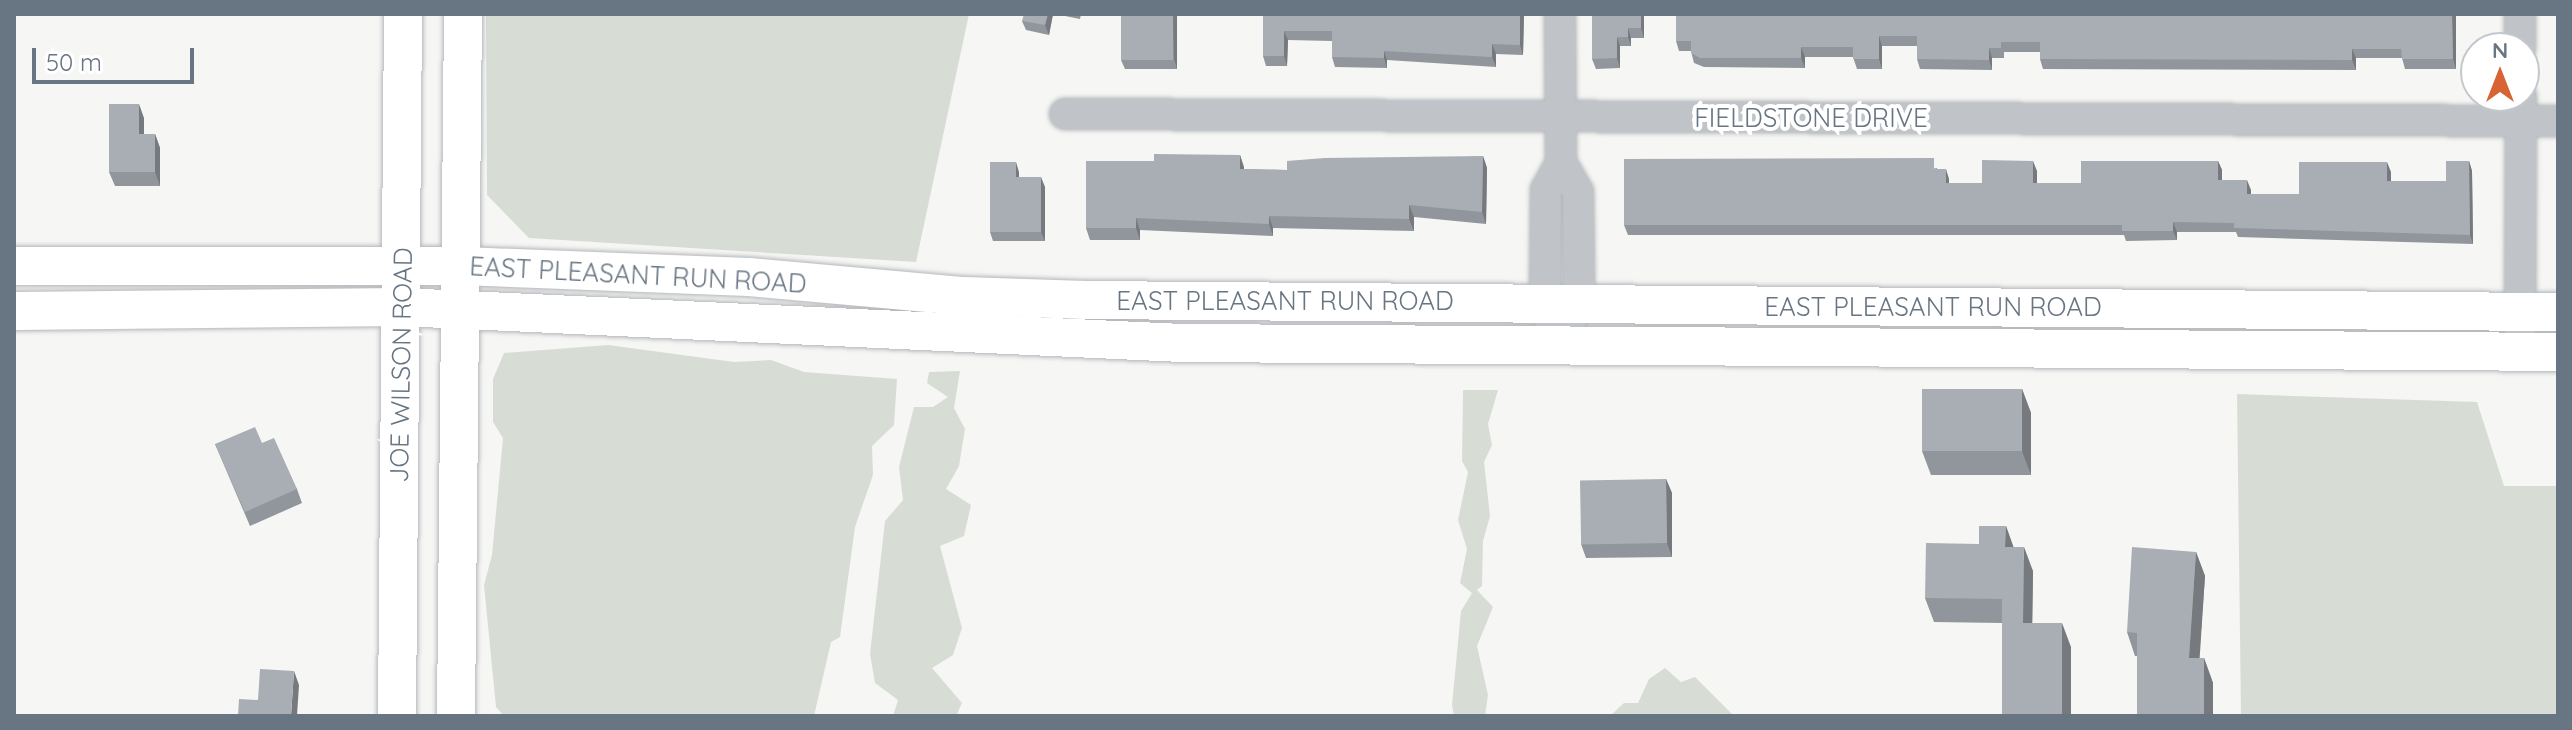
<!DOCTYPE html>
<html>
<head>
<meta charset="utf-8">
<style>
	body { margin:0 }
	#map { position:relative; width:2572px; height:730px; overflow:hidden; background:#f6f6f4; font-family:Quicksand,sans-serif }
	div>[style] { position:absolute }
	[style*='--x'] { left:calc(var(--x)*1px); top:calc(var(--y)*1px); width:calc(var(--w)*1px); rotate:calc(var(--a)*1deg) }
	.green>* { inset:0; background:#d7ddd5 }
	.roads { filter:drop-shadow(0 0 2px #b4b7bb) drop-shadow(0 0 2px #b4b7bb) }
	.minor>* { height:30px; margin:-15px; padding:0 15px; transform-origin:15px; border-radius:15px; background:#c0c3c7 }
	.major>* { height:38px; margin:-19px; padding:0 19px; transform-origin:19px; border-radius:19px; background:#fff }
	.wall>* { inset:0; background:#90969b }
	.shaded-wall>* { inset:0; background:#767a7e }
	.building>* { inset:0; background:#a8aeb4; transform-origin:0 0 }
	span { translate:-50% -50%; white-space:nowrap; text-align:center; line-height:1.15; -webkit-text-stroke:8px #fff; paint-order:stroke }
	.street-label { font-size:26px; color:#687582 }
	.frame { position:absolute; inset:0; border:16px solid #687582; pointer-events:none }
	.north { position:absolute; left:2460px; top:32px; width:80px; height:80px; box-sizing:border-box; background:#fff; border:2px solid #c3c8cd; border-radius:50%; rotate:0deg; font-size:22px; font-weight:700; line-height:32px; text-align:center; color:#687582 }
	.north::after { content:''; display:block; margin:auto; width:28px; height:36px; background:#d76533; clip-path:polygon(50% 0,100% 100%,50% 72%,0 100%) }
	.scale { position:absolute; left:32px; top:48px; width:162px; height:36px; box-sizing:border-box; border:4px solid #687582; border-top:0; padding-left:10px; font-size:24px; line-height:28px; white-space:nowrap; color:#687582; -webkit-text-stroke:6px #fff; paint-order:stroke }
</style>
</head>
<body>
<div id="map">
	<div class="green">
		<i style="clip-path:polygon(486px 14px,969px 14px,916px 262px,529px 238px,487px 195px)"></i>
		<i style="clip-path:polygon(608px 345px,734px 362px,771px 360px,804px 372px,897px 379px,894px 425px,872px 446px,873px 475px,855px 527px,840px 637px,831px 642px,814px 716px,504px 716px,496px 707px,484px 585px,492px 555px,503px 438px,493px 422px,493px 379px,504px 353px)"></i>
		<i style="clip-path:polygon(960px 371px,954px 408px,965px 429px,959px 466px,946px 489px,971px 505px,964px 536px,940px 546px,962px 628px,953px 655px,932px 668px,962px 703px,956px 716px,893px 716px,898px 700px,875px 683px,870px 654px,885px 521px,903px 500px,899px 467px,914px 407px,933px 407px,948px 397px,927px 383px,929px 372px)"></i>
		<i style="clip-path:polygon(1463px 390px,1498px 390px,1488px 424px,1492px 445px,1484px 462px,1490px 516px,1483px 541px,1482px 586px,1477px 590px,1493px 607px,1477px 646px,1488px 695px,1485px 716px,1454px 716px,1452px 705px,1461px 611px,1472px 593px,1460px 583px,1467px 549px,1458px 520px,1468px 472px,1462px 461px)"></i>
		<i style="clip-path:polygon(2237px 394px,2477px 402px,2504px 486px,2558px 486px,2558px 716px,2241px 716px)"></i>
		<i style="clip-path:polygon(1665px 668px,1681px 682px,1695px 677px,1734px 716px,1610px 716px,1624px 703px,1638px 703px,1649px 679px)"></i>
	</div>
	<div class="roads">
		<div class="minor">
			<i style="--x:2520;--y:14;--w:34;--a:90"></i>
			<i style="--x:1065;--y:114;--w:1493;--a:0.27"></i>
			<i style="--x:1551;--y:324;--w:22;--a:-106"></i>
			<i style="--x:1545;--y:303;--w:113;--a:-89.5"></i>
			<i style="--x:1546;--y:190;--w:31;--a:-61"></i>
			<i style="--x:1558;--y:344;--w:45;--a:-62.3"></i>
			<i style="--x:1579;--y:304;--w:30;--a:-90"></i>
			<i style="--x:1579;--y:274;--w:82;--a:-90.7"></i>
			<i style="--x:1578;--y:192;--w:34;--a:-120"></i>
			<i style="--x:1561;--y:163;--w:149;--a:-90.4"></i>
			<i style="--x:2520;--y:352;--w:256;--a:-89.8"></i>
		</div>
		<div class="major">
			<i style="--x:14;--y:266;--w:448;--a:0"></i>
			<i style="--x:462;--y:266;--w:287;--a:2.2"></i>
			<i style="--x:749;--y:277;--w:216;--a:5.1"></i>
			<i style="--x:964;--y:296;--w:122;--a:1.9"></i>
			<i style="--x:1086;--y:300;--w:1472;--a:0.47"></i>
			<i style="--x:14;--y:311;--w:387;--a:-0.6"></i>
			<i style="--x:401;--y:307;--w:782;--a:2.64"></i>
			<i style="--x:1182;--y:343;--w:1376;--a:0.37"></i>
			<i style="--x:397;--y:716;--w:702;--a:-89.51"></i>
			<i style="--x:456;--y:716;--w:702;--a:-89.43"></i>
		</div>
	</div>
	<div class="wall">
		<i style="clip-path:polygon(1053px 14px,1049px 35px,1026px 30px,1022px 21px)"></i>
		<i style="clip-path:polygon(1055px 14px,1081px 14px,1080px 19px)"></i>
		<i style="clip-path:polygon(1121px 14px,1177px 14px,1177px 69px,1125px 69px,1121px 60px)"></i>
		<i style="clip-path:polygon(1263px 14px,1524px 14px,1523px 55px,1496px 54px,1496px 67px,1387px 60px,1387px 68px,1335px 67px,1332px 57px,1332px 41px,1288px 40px,1287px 66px,1266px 66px,1263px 56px)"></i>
		<i style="clip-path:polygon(1644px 14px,1644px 38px,1631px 38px,1631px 46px,1620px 46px,1620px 68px,1596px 69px,1592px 59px)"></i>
		<i style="clip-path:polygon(1676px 14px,2456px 14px,2456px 69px,2405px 69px,2402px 58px,2356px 58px,2356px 70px,2043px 69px,2040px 59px,2040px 52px,2004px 52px,2004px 58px,1992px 58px,1992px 70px,1920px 69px,1917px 59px,1917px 46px,1882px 46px,1882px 69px,1857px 69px,1853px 57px,1805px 57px,1805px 68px,1704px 67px,1694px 63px,1691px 51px,1679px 51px,1676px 41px)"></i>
		<i style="clip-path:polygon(144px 118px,144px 134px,155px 134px,160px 148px,160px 186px,115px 186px,109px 172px)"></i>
		<i style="clip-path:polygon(1240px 155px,1244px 169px,1287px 170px,1483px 156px,1487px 168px,1486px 224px,1414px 217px,1414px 231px,1273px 228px,1273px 236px,1140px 230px,1140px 240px,1090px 240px,1086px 228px,1154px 161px)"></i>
		<i style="clip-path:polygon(2218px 161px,2222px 170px,2222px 180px,2251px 190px,2251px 194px,2299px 194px,2391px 172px,2391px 181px,2446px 181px,2469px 161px,2472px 171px,2473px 244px,2238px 237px,2236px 232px,2177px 232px,2177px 240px,2126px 241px,2124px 235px,1628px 235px,1624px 225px,1937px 168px,1937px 169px,1949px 179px,1949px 183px,1982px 183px,2037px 171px,2037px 183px,2081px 183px)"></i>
		<i style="clip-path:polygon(1019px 172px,1019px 177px,1045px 187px,1045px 241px,993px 241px,990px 232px)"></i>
		<i style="clip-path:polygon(2022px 389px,2031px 413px,2031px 475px,1931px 475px,1922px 451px)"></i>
		<i style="clip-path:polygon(262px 443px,297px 489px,302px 503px,250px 526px,215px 444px)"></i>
		<i style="clip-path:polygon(1666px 479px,1672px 493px,1672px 557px,1586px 558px,1581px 544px)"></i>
		<i style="clip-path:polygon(2006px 526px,2013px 547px,2033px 571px,2032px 623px,2071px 647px,2071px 716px,2002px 623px,1934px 622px,1925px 598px,1979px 544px)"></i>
		<i style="clip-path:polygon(2196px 552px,2205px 576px,2199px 658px,2204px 658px,2213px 683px,2213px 716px,2137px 716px,2137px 656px,2135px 656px,2127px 632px)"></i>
	</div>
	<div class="shaded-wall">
		<i style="clip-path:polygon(1048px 14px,1053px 14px,1049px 35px,1045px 25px)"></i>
		<i style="clip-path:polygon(1173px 14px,1177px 14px,1177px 69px,1174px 59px)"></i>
		<i style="clip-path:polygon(1520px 14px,1524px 14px,1523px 55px,1520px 45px)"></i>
		<i style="clip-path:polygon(1641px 14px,1644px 14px,1644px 38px,1641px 28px)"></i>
		<i style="clip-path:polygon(2452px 14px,2456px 14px,2456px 69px,2453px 59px)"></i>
		<i style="clip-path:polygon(1628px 28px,1631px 38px,1631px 46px,1628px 37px)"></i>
		<i style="clip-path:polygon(1284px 31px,1288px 40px,1287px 66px,1284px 56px)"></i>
		<i style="clip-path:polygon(1879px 36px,1882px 46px,1882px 69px,1879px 59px)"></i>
		<i style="clip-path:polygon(1617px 37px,1620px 46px,1620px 68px,1617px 58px)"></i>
		<i style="clip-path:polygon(1492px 44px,1496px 54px,1496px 67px,1492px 57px)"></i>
		<i style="clip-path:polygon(1801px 47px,1805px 57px,1805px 68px,1801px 58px)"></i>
		<i style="clip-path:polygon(1989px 48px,1992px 58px,1992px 70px,1989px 60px)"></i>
		<i style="clip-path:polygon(2352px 49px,2356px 58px,2356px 70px,2352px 60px)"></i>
		<i style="clip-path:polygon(1384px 51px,1387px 60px,1387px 68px,1384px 58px)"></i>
		<i style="clip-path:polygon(139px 104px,144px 118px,144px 148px,139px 134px)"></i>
		<i style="clip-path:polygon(155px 134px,160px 148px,160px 186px,155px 172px)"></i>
		<i style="clip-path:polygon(1240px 155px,1244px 167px,1244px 181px,1240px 169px)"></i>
		<i style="clip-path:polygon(1483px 156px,1487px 168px,1486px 224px,1482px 212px)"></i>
		<i style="clip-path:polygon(2033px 161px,2037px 171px,2037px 193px,2033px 183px)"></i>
		<i style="clip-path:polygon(2218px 161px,2222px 170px,2222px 190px,2218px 180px)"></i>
		<i style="clip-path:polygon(2469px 161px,2472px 171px,2473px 244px,2470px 235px)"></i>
		<i style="clip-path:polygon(1016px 162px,1019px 172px,1019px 187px,1016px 177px)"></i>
		<i style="clip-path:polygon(2387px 162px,2391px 172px,2391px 191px,2387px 181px)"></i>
		<i style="clip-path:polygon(1946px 169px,1949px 179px,1949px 193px,1946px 183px)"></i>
		<i style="clip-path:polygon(1041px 177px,1045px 187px,1045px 241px,1041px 232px)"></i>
		<i style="clip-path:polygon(2247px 180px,2251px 190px,2251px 204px,2247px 194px)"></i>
		<i style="clip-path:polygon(1409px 205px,1414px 217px,1414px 231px,1409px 219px)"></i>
		<i style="clip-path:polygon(1269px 216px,1273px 228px,1273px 236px,1269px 224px)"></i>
		<i style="clip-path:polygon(1136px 218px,1140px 230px,1140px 240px,1136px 228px)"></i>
		<i style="clip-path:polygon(2173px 222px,2177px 232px,2177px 240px,2173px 231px)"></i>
		<i style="clip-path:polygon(2022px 389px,2031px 413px,2031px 475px,2022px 451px)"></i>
		<i style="clip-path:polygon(1666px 479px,1672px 493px,1672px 557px,1667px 543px)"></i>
		<i style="clip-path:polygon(2006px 526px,2015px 551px,2005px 547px)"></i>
		<i style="clip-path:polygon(2024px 547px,2033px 571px,2032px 647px,2023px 623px)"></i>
		<i style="clip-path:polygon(2196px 552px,2205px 576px,2198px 683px,2189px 658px)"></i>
		<i style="clip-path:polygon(2062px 623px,2071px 647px,2071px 716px,2062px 716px)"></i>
		<i style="clip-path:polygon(2204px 658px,2213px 683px,2213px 716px,2204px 716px)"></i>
		<i style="clip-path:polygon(294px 671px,299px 685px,297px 716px,291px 716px)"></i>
	</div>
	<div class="building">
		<i style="clip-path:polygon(1024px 14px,1048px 14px,1045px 25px,1022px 21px)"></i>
		<i style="left:1121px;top:14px;width:52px;height:46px"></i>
		<i style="clip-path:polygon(1263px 14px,1520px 14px,1520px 45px,1492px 44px,1492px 57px,1384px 51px,1384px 58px,1332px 57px,1332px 31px,1284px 31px,1284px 56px,1263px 56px)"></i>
		<i style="clip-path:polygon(1592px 14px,1641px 14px,1641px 28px,1628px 28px,1628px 37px,1617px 37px,1617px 58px,1592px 59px)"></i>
		<i style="clip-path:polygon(1676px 14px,2452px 14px,2453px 59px,2402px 59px,2401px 49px,2352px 49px,2352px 60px,2040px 59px,2040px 42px,2001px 42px,2001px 48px,1989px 48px,1989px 60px,1917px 59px,1917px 36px,1879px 36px,1879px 59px,1853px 59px,1853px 47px,1801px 47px,1801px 58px,1700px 58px,1691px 53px,1691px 41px,1676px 41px)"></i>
		<i style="clip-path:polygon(109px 104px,139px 104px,139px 134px,155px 134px,155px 172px,109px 172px)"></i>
		<i style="clip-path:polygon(1154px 154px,1240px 155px,1240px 169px,1287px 170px,1287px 161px,1324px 158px,1483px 156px,1482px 212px,1409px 205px,1409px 219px,1269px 216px,1269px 224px,1136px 218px,1136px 228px,1086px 228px,1086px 161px,1154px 161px)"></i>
		<i style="clip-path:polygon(1934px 158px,1934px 169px,1946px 169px,1946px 183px,1982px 183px,1982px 160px,2033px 161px,2033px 183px,2081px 183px,2081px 161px,2218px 161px,2218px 180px,2247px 180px,2247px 194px,2299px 194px,2299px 162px,2387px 162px,2387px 181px,2446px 181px,2446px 161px,2469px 161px,2470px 235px,2234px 228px,2234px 223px,2173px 222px,2173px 231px,2122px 231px,2122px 225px,1624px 225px,1624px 159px)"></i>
		<i style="clip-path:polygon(990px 162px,1016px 162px,1016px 177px,1041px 177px,1041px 232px,990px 232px)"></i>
		<i style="left:1922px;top:389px;width:100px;height:62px"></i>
		<i style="clip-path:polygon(255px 427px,262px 443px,274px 438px,297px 489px,245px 512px,215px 444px)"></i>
		<i style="left:1666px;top:479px;width:64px;height:86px;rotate:89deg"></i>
		<i style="clip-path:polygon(1979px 526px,2006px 526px,2005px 547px,2024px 547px,2023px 623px,2062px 623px,2062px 716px,2002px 716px,2002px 599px,1925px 598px,1926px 543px,1979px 544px)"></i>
		<i style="clip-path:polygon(2132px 547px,2196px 552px,2189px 658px,2204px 658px,2204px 716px,2137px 716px,2137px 633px,2127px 632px)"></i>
		<i style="clip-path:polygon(260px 669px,294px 671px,291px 716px,238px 716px,239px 699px,258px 700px)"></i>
	</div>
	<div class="street-label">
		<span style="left:1811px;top:118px">FIELDSTONE DRIVE</span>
		<span style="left:638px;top:275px;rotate:3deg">EAST PLEASANT RUN ROAD</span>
		<span style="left:1285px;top:301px">EAST PLEASANT RUN ROAD</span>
		<span style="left:1933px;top:307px">EAST PLEASANT RUN ROAD</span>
		<span style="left:401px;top:365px;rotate:-89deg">JOE WILSON ROAD</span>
	</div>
	<div class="frame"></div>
	<div class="north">N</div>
	<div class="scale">50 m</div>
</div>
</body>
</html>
